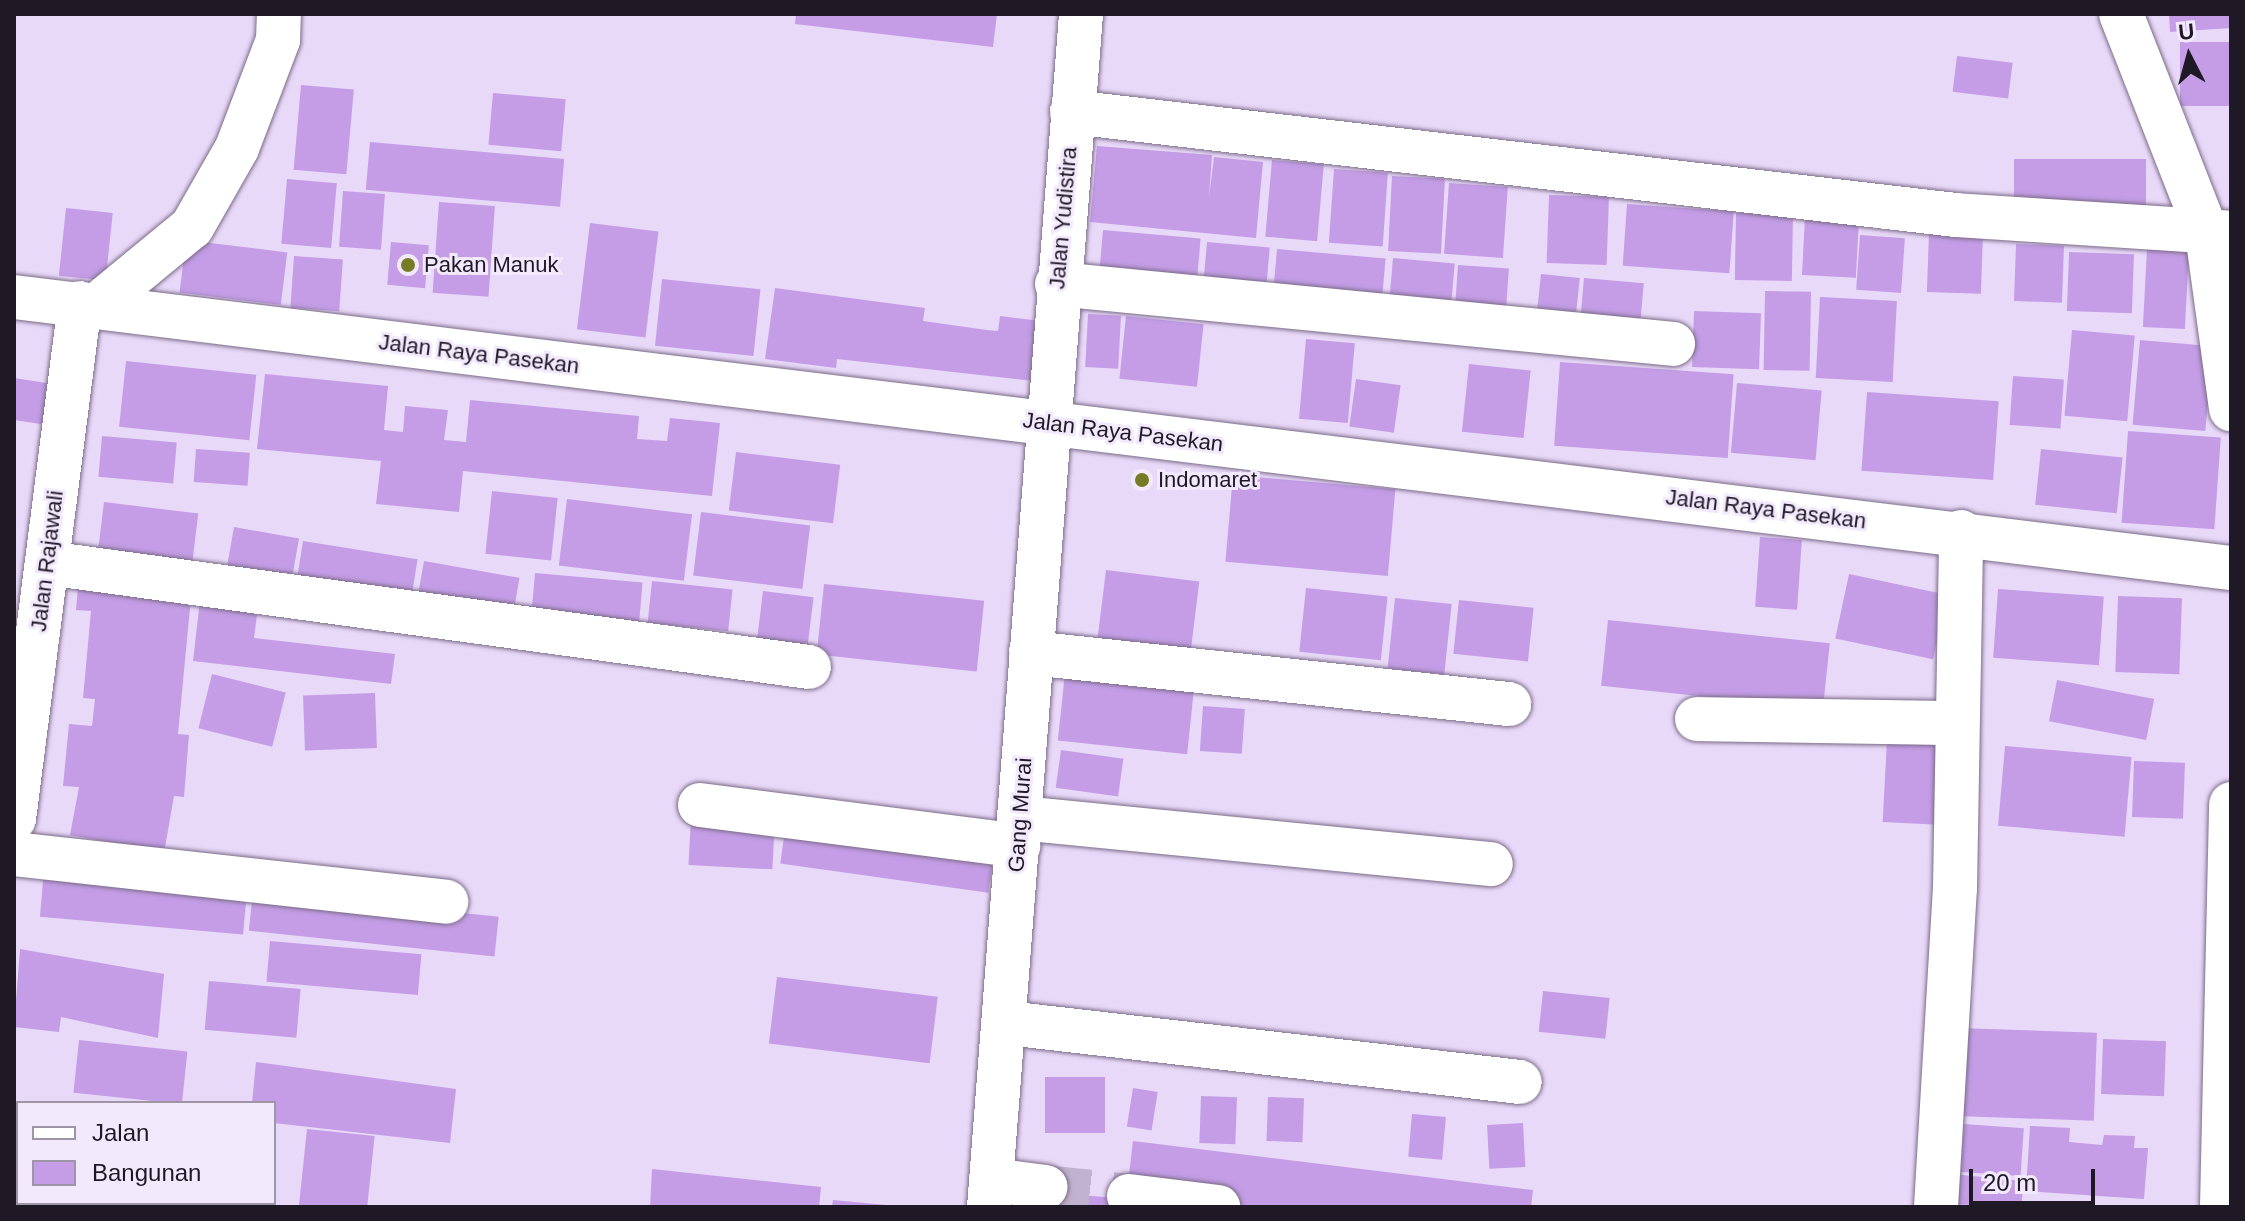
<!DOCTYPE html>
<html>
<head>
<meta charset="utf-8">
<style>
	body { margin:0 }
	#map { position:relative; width:2245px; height:1221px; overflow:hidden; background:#e9d9f9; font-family:Arial,sans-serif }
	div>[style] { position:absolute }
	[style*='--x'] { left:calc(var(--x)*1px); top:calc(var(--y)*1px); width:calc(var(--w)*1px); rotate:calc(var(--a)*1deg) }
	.building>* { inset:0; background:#c49de6; transform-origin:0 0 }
	.minor-tunnel>* { height:44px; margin-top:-22px; transform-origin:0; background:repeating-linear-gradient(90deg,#c1b3cf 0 44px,transparent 0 66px) }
	.roads { filter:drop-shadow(0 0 2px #7b6c88) drop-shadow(0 0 2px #7b6c88) }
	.minor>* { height:44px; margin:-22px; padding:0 22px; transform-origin:22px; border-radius:22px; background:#fff }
	.dots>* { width:22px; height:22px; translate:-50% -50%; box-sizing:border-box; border:4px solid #f3e9fd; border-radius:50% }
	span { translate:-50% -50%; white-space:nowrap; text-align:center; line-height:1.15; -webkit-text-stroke:6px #f3e9fd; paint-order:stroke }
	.street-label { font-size:22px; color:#1f1925 }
	.poi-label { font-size:22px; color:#1f1925 }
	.left { translate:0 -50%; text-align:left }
	.frame { position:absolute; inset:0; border:16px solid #1f1925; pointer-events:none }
	.legend { position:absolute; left:16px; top:1101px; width:260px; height:104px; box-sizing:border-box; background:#f3e9fd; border:2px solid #9e96a7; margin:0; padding:10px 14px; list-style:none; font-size:24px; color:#1f1925 }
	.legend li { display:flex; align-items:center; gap:16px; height:40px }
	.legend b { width:40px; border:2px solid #9e96a7 }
	.north { position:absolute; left:2149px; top:16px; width:80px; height:80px; -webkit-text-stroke:6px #f3e9fd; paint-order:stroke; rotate:354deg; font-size:22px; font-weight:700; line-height:32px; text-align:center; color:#1f1925 }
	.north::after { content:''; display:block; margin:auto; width:28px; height:36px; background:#1f1925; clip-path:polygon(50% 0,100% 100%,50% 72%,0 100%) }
	.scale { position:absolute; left:1969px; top:1169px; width:126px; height:36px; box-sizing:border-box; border:4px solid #1f1925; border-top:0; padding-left:10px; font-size:24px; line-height:28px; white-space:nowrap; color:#1f1925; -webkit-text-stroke:6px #f3e9fd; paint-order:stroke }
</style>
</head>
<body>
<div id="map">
	<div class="building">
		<i style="clip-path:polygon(796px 14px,997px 14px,993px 47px,795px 24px)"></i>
		<i style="clip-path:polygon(2169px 14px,2231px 14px,2231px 28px,2170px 32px)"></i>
		<i style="left:2231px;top:42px;width:64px;height:51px;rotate:90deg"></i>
		<i style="left:1957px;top:56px;width:56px;height:36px;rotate:7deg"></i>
		<i style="left:301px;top:85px;width:53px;height:85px;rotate:5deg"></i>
		<i style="left:493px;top:93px;width:73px;height:52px;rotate:5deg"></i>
		<i style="left:370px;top:142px;width:195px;height:48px;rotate:5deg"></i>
		<i style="clip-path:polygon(1097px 146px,1212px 155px,1209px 197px,1214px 157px,1263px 162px,1256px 238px,1090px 222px)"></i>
		<i style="left:2014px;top:159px;width:132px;height:56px"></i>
		<i style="left:1272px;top:160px;width:52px;height:77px;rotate:5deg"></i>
		<i style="left:1334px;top:169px;width:54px;height:74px;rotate:4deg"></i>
		<i style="left:1392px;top:176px;width:53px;height:75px;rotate:3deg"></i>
		<i style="left:287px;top:179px;width:50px;height:65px;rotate:5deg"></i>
		<i style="left:1449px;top:183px;width:59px;height:71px;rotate:4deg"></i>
		<i style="left:343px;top:191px;width:42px;height:56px;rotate:4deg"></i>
		<i style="left:1549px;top:195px;width:60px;height:68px;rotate:2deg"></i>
		<i style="left:439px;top:202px;width:56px;height:91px;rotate:4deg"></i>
		<i style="left:1627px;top:204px;width:107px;height:62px;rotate:4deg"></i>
		<i style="left:66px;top:208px;width:47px;height:68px;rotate:6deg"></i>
		<i style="left:1736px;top:213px;width:57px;height:67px;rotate:1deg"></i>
		<i style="left:1805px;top:217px;width:54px;height:58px;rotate:3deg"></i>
		<i style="left:590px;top:223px;width:69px;height:107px;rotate:7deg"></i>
		<i style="left:1103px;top:230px;width:98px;height:43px;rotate:5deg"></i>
		<i style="left:1929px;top:232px;width:54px;height:60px;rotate:2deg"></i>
		<i style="left:1860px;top:235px;width:45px;height:55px;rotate:4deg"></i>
		<i style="left:186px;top:240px;width:102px;height:53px;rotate:7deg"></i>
		<i style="left:391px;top:242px;width:38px;height:43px;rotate:5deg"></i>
		<i style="left:1207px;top:242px;width:63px;height:40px;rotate:5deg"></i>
		<i style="left:2016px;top:244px;width:48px;height:57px;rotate:2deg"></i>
		<i style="left:1277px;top:249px;width:109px;height:42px;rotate:5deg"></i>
		<i style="left:2147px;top:249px;width:42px;height:78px;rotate:3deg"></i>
		<i style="left:2069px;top:252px;width:65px;height:59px;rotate:2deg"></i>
		<i style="left:294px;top:256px;width:49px;height:52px;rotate:4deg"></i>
		<i style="left:1393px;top:258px;width:62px;height:48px;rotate:5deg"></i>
		<i style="left:1458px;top:265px;width:51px;height:48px;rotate:4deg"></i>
		<i style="left:1541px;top:274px;width:39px;height:51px;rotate:6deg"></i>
		<i style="left:1584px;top:278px;width:60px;height:47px;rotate:5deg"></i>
		<i style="left:662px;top:279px;width:99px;height:67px;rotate:6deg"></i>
		<i style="clip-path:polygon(775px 288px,925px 308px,923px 321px,987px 330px,998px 331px,1000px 316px,1041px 321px,1033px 381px,837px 359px,836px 368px,765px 359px)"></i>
		<i style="left:1765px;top:291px;width:46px;height:79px;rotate:1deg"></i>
		<i style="left:1820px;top:297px;width:77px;height:81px;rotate:3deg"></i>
		<i style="left:1694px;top:311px;width:67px;height:56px;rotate:2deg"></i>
		<i style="left:1088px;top:314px;width:33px;height:53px;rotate:3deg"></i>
		<i style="left:1126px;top:316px;width:78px;height:63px;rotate:6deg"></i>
		<i style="left:2072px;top:330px;width:63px;height:86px;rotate:5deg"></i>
		<i style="left:1306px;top:339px;width:49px;height:80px;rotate:5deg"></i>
		<i style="left:2140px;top:340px;width:73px;height:85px;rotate:5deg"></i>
		<i style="left:126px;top:361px;width:131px;height:66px;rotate:6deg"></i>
		<i style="left:1560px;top:362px;width:174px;height:84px;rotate:4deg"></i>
		<i style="left:1469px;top:364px;width:62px;height:68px;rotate:6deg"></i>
		<i style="clip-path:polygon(265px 374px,388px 386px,384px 430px,403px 432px,405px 406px,448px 410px,444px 440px,466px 442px,470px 400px,639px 416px,637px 439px,667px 441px,670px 418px,720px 423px,712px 496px,463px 471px,459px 512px,376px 504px,381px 461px,257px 449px)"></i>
		<i style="left:2013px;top:376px;width:51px;height:49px;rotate:4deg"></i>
		<i style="clip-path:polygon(14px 378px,53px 384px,47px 425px,14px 420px)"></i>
		<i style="left:1356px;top:379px;width:45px;height:48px;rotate:8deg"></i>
		<i style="left:1737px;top:383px;width:85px;height:70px;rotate:5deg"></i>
		<i style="left:1867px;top:392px;width:132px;height:79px;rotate:4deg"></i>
		<i style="left:2128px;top:431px;width:93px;height:92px;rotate:4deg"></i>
		<i style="left:102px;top:436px;width:75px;height:41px;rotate:5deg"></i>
		<i style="left:196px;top:449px;width:54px;height:33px;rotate:4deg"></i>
		<i style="left:2041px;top:449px;width:82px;height:56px;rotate:6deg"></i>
		<i style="left:736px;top:452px;width:105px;height:59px;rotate:7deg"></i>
		<i style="left:1233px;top:475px;width:163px;height:87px;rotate:5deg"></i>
		<i style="left:492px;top:491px;width:66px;height:63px;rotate:6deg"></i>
		<i style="left:567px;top:499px;width:126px;height:67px;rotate:7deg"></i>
		<i style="left:104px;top:502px;width:95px;height:63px;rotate:7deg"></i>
		<i style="left:701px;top:512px;width:110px;height:64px;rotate:7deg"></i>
		<i style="left:234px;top:527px;width:66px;height:54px;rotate:10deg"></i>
		<i style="left:1760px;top:537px;width:42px;height:70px;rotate:4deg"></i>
		<i style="left:303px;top:541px;width:116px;height:46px;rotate:9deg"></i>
		<i style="left:424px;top:561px;width:97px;height:45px;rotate:10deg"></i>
		<i style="left:1106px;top:570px;width:94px;height:74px;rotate:7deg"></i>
		<i style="left:535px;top:573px;width:108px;height:53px;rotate:5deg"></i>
		<i style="left:1849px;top:574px;width:100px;height:66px;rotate:12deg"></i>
		<i style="clip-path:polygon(79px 576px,192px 587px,178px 734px,189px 735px,184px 797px,174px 796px,164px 853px,70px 835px,79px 787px,63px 786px,69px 724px,92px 726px,95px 699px,83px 698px,91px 611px,76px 610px)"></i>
		<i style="left:652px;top:581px;width:81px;height:42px;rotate:6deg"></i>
		<i style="left:824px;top:584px;width:161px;height:71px;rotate:6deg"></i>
		<i style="left:1306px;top:588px;width:82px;height:64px;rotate:6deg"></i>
		<i style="left:1998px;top:589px;width:106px;height:69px;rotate:4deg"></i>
		<i style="left:763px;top:591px;width:51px;height:49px;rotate:7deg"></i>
		<i style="left:2118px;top:596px;width:64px;height:76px;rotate:2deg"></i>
		<i style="left:1395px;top:598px;width:57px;height:71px;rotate:6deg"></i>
		<i style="clip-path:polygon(200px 600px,258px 607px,254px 638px,395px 654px,391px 684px,193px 661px)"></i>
		<i style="left:1459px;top:600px;width:75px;height:54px;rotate:6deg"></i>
		<i style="left:1608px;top:620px;width:223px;height:66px;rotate:6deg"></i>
		<i style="left:1066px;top:663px;width:130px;height:78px;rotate:6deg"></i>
		<i style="left:212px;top:674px;width:76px;height:56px;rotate:14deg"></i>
		<i style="left:2057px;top:680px;width:99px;height:42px;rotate:11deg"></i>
		<i style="left:375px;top:693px;width:55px;height:72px;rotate:88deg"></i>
		<i style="left:1203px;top:706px;width:42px;height:45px;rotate:4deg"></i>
		<i style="left:1887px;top:739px;width:56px;height:83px;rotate:3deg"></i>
		<i style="left:2005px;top:746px;width:127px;height:80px;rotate:5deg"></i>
		<i style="left:1061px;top:750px;width:63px;height:38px;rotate:8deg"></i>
		<i style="left:2134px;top:761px;width:51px;height:56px;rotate:2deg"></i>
		<i style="left:691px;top:817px;width:84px;height:48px;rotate:3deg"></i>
		<i style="left:786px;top:823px;width:210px;height:41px;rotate:8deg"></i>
		<i style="left:44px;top:870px;width:204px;height:47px;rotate:5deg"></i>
		<i style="left:253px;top:891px;width:247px;height:40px;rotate:6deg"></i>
		<i style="left:270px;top:941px;width:152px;height:41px;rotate:5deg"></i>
		<i style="clip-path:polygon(20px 949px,164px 974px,158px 1038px,61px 1017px,59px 1032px,14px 1027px)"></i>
		<i style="left:777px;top:977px;width:162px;height:67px;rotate:7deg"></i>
		<i style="left:209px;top:981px;width:92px;height:49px;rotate:5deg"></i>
		<i style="left:1543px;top:991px;width:67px;height:41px;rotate:6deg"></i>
		<i style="left:1959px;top:1028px;width:138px;height:88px;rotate:2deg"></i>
		<i style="left:2103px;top:1039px;width:63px;height:55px;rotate:2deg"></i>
		<i style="left:79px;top:1040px;width:109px;height:53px;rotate:6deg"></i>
		<i style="clip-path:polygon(256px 1062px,456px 1089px,450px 1143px,274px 1123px,274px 1103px,252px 1103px)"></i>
		<i style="left:1045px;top:1077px;width:60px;height:56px"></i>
		<i style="left:1133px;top:1088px;width:25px;height:39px;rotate:9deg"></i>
		<i style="left:1201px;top:1096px;width:36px;height:47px;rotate:2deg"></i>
		<i style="left:1268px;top:1097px;width:36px;height:44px;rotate:2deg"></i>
		<i style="left:1412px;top:1114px;width:34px;height:43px;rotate:5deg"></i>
		<i style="left:1523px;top:1123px;width:44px;height:36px;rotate:87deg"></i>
		<i style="left:1964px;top:1124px;width:60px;height:48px;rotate:4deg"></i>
		<i style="clip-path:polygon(2030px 1126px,2070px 1128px,2069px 1142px,2102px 1145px,2104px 1135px,2135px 1136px,2134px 1148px,2148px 1148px,2144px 1199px,2026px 1191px)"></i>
		<i style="left:307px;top:1129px;width:68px;height:78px;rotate:6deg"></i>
		<i style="clip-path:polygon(1133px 1141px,1533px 1190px,1531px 1207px,1255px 1207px,1127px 1191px)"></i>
		<i style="clip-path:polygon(652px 1169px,821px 1187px,819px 1207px,650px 1207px)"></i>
		<i style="clip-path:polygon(1952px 1174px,2024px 1181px,2021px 1207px,1948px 1204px)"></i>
		<i style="clip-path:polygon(14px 1180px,18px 1203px,119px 1207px,14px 1207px)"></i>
		<i style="clip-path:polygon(1017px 1189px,1158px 1202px,1158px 1207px,1015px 1207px)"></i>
		<i style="clip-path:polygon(833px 1200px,886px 1205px,886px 1207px,832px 1207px)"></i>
	</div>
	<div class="minor-tunnel">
		<i style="--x:1046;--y:1187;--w:83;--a:6.2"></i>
	</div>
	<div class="roads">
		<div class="minor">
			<i style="--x:2121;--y:14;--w:235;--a:68.6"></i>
			<i style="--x:2207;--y:233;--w:178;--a:82.2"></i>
			<i style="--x:1072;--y:112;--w:890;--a:6.65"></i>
			<i style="--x:1956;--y:215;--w:276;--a:3.7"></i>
			<i style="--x:1057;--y:284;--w:619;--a:5.56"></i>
			<i style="--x:14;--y:297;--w:2234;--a:6.97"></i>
			<i style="--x:96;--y:306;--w:124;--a:-39.5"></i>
			<i style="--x:192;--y:227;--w:91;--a:-60.3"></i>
			<i style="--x:237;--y:148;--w:116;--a:-69.2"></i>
			<i style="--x:278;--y:40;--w:26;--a:-88"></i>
			<i style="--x:47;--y:563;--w:769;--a:7.77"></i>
			<i style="--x:1031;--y:653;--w:481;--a:6.1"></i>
			<i style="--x:1697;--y:719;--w:260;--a:0.9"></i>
			<i style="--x:700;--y:805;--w:321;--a:7.3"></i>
			<i style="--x:1020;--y:818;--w:473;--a:5.6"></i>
			<i style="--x:14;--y:819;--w:520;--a:-82.71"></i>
			<i style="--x:14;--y:854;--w:435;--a:6.3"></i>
			<i style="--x:1007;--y:1023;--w:516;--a:6.56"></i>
			<i style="--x:14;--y:1161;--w:4;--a:27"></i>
			<i style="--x:992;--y:1180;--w:54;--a:7.4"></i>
			<i style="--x:1129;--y:1196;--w:90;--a:7"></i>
			<i style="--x:173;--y:1203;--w:16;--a:15"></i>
			<i style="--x:989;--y:1207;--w:1197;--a:-85.59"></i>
			<i style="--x:1936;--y:1207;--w:320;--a:-86.6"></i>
			<i style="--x:1955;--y:888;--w:356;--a:-89"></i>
			<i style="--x:2222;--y:1207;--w:403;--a:-88.7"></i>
		</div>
	</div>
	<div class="dots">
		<i style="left:408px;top:265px;background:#767c26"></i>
		<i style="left:1142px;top:480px;background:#767c26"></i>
	</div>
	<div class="street-label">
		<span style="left:1063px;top:218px;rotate:-85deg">Jalan Yudistira</span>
		<span style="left:479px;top:354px;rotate:7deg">Jalan Raya Pasekan</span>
		<span style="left:1123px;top:432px;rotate:7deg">Jalan Raya Pasekan</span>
		<span style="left:1766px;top:509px;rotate:7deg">Jalan Raya Pasekan</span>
		<span style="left:47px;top:561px;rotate:-83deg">Jalan Rajawali</span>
		<span style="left:1020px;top:815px;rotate:-86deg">Gang Murai</span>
	</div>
	<div class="poi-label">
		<span class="left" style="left:424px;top:265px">Pakan Manuk</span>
		<span class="left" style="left:1158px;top:480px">Indomaret</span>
	</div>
	<div class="frame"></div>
	<ul class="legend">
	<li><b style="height:10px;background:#fff"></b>Jalan</li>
	<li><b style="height:22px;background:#c49de6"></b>Bangunan</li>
	</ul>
	<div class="north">U</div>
	<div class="scale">20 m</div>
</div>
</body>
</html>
